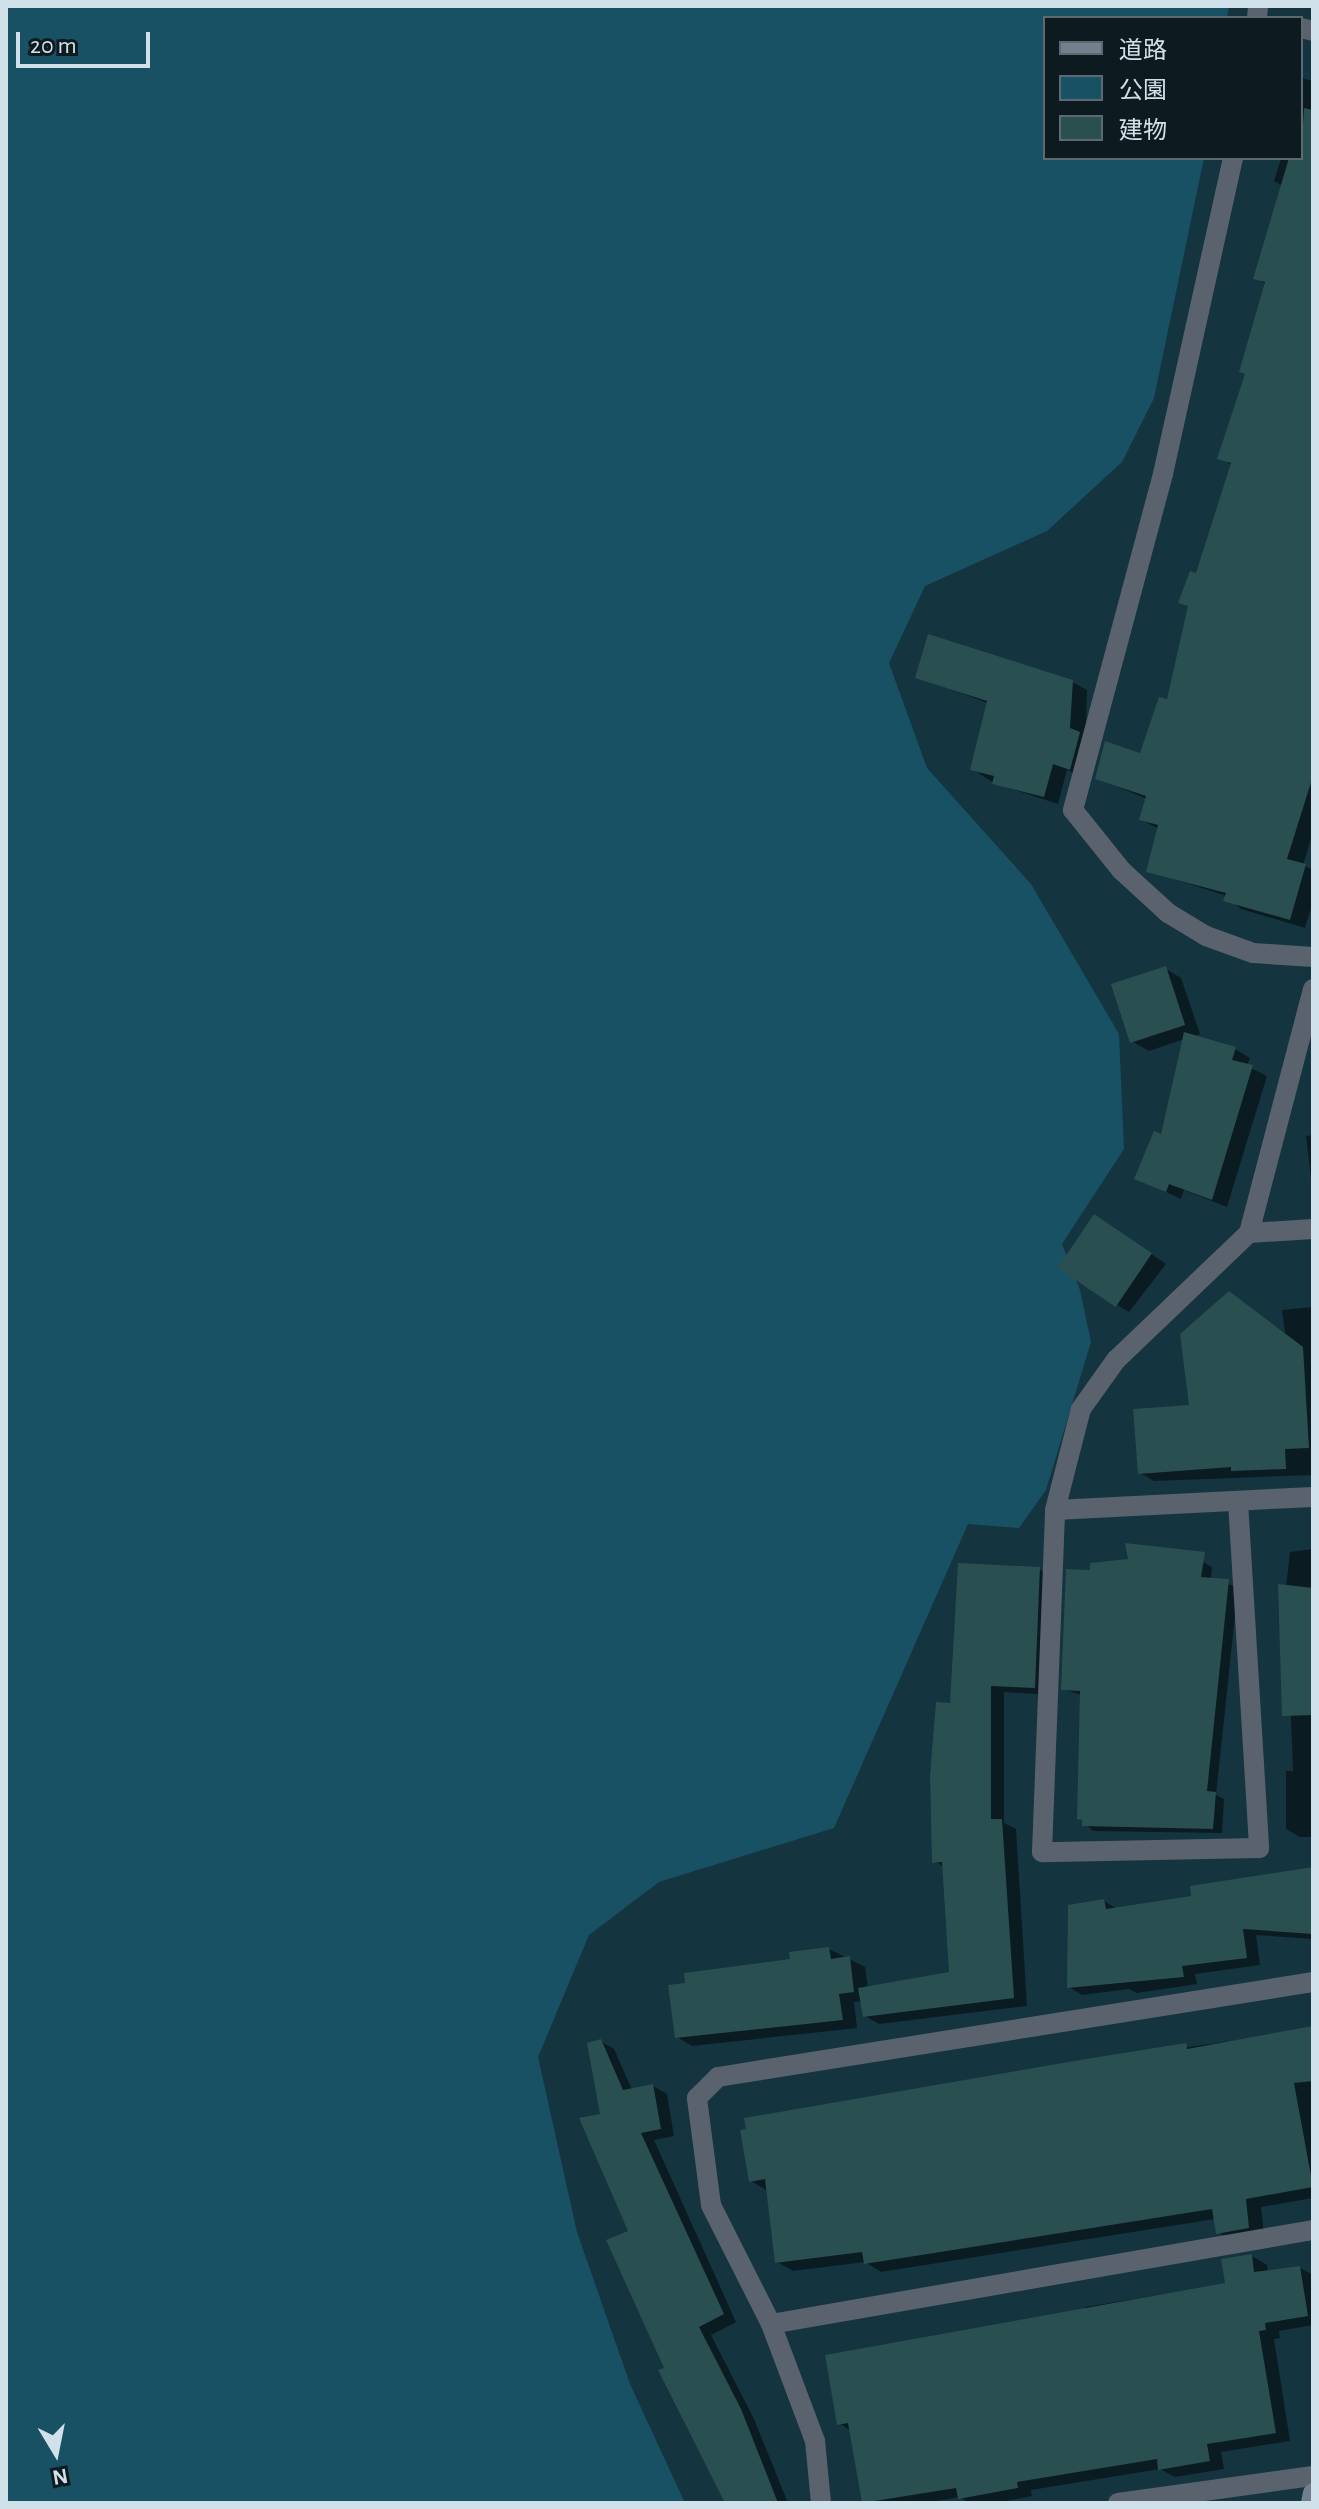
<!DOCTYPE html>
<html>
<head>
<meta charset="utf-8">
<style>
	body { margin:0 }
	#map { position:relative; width:1319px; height:2509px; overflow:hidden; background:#143440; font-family:"Alegreya Sans","Noto Sans JP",sans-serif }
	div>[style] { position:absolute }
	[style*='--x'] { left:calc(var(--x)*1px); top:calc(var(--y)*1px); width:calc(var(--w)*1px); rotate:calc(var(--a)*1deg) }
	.green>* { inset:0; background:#185064 }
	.shadow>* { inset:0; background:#0007 }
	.building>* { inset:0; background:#2a4f50; transform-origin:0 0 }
	.street>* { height:20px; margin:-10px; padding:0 10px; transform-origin:10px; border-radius:10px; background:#5a636d }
	.secondary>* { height:20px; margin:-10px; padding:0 10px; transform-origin:10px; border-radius:10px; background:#727f8f }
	span { translate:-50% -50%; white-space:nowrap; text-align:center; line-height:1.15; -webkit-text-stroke:8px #0d1a1f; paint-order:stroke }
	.frame { position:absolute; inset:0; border:8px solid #d0e1e9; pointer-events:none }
	.legend { position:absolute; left:1043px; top:16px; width:260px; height:144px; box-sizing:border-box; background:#0d1a1f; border:2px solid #5b6a70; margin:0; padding:10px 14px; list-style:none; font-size:24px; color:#d0e1e9 }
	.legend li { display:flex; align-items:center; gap:16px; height:40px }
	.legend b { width:40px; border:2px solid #5b6a70 }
	.north { position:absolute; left:16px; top:2413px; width:80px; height:80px; -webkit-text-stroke:6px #0d1a1f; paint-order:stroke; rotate:170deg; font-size:22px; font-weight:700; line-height:32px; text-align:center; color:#d0e1e9 }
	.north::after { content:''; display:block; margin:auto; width:28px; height:36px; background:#d0e1e9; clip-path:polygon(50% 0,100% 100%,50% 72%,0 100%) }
	.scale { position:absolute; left:16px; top:32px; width:134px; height:36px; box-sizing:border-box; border:4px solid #d0e1e9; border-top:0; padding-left:10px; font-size:24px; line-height:28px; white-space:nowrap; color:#d0e1e9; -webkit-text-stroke:6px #0d1a1f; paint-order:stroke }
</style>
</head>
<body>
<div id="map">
	<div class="green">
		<i style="clip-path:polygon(6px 6px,1229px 6px,1227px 18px,1045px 18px,1045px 158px,1204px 158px,1154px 398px,1122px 462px,1047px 531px,925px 586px,889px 663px,927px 768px,1031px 884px,1119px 1034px,1124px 1149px,1062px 1244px,1080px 1290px,1091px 1342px,1046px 1490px,1019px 1528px,968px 1524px,834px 1828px,659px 1882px,589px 1935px,538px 2057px,577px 2232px,630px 2384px,685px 2503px,6px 2503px)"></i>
	</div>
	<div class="shadow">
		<i style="clip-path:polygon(1301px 78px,1313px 81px,1313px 832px,1303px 865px,1313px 870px,1313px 901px,1305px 928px,1241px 909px,1227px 896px,1148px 871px,1159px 829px,1142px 820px,1147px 799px,1097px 778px,1141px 755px,1168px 702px,1190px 607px,1180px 602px,1198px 576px,1232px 465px,1219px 458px,1247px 375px,1266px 284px,1255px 278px,1283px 186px,1274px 181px,1281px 158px,1301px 158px)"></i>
		<i style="clip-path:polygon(917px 677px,1072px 682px,1087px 690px,1085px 777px,1067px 770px,1058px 804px,994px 783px,972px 769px,988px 703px)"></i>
		<i style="clip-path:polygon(1166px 969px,1181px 978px,1200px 1034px,1192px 1037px,1235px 1049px,1250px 1058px,1247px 1066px,1267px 1076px,1227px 1207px,1184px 1190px,1181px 1199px,1137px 1178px,1163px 1137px,1184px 1039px,1149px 1051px,1133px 1042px)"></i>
		<i style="clip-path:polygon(1313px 1135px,1313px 1195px,1306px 1136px)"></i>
		<i style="clip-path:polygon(1110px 1225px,1166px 1264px,1129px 1312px,1114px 1303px)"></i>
		<i style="clip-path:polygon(1229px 1293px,1285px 1333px,1282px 1310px,1313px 1307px,1313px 1475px,1154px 1481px,1140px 1473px,1192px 1407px)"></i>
		<i style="clip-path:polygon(1313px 1549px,1313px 1837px,1300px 1837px,1286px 1829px,1286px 1771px,1293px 1771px,1286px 1587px,1290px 1552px)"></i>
		<i style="clip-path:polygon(1203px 1562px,1212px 1567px,1211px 1580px,1238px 1587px,1216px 1795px,1224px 1799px,1222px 1833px,1093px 1831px,1079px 1818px,1082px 1695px,1063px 1689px,1092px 1572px)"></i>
		<i style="clip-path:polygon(1039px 1569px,1053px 1577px,1049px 1695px,1004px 1692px,1004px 1823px,1016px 1829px,1027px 2006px,879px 2024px,865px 2016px,862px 2001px,854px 2002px,857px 2028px,692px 2046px,677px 2037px,792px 1960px,829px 1949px,865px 1967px,868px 1988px,951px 1974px,944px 1867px,934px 1861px,952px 1705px)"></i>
		<i style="clip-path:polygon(1313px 1869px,1313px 1939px,1256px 1935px,1260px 1965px,1195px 1974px,1197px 1984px,1137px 1993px,1129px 1989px,1082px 1995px,1069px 1987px,1104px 1901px,1117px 1909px,1193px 1897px)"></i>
		<i style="clip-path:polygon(1313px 2030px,1313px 2198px,1261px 2207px,1264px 2236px,1233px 2241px,1218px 2232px,1215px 2219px,881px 2272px,865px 2262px,793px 2271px,777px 2262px,768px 2191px,751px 2181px,1093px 2060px)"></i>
		<i style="clip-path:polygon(600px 2041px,614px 2049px,632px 2090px,653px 2086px,667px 2094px,674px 2136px,654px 2140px,736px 2322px,711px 2335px,754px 2419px,788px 2503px,727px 2503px,630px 2232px,602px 2116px)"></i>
		<i style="clip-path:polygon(1252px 2256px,1267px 2265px,1268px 2272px,1300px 2268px,1313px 2275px,1313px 2325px,1279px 2331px,1280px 2338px,1274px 2339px,1290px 2441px,1221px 2452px,1224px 2469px,1175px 2477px,1160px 2469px,1031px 2490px,1032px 2496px,995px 2503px,969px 2503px,960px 2497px,925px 2503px,864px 2502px,851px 2431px,839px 2423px,1086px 2312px,1085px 2307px,1227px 2284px)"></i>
	</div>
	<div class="building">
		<i style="clip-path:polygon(1304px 108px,1313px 110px,1313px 776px,1287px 859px,1306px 864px,1290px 920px,1223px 901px,1226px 893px,1146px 872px,1158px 825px,1139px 820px,1146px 796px,1095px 779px,1105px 741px,1140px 753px,1159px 697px,1167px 699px,1188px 606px,1178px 603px,1190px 571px,1196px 573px,1231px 463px,1217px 459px,1245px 374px,1239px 372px,1265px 282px,1253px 279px,1289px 158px,1301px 158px)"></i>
		<i style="clip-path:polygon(928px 634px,1073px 680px,1070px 728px,1080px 732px,1070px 770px,1053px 764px,1044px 797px,992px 784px,994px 776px,970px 770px,987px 701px,915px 678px)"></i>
		<i style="left:1166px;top:966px;width:62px;height:58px;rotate:72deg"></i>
		<i style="clip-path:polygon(1184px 1032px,1236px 1047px,1232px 1060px,1253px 1065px,1212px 1200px,1169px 1184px,1166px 1192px,1134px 1179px,1154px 1131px,1161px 1134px)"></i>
		<i style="left:1094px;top:1214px;width:70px;height:65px;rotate:34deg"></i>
		<i style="clip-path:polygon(1229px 1291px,1303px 1347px,1309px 1448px,1285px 1449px,1286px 1469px,1231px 1471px,1231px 1467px,1138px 1474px,1133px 1409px,1189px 1405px,1180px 1334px)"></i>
		<i style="clip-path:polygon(1125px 1543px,1205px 1552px,1201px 1577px,1229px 1579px,1207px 1791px,1216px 1792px,1213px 1829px,1082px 1826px,1082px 1820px,1077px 1819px,1080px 1691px,1061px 1690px,1066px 1569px,1090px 1570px,1090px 1563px,1128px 1559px)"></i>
		<i style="clip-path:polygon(958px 1563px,1040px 1567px,1035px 1688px,991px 1686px,991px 1819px,1002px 1819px,1014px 1998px,863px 2017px,858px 1988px,949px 1972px,942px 1862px,932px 1863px,930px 1775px,936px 1702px,950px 1703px)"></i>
		<i style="clip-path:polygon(1278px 1584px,1313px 1588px,1313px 1715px,1282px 1716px)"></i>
		<i style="clip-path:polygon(1313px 1867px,1313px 1934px,1243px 1929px,1247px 1958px,1182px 1966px,1184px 1977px,1067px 1988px,1068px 1905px,1104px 1899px,1106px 1909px,1191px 1896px,1190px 1886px)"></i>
		<i style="clip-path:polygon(829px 1947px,831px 1959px,850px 1956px,854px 1992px,839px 1994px,843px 2020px,675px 2038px,668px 1985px,685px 1983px,684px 1973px,790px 1959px,789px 1952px)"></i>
		<i style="clip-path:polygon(1313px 2026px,1313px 2081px,1294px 2083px,1313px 2187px,1246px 2199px,1249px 2228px,1216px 2234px,1212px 2209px,864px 2264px,862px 2252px,775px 2263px,765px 2179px,749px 2182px,740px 2130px,746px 2129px,744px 2118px,1092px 2058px,1186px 2043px,1187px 2049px)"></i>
		<i style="clip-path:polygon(601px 2039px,623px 2090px,653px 2084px,661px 2129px,641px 2133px,724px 2314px,699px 2327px,741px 2409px,778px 2503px,725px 2503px,658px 2370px,664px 2368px,606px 2240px,628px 2231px,579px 2118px,600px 2114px,587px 2043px)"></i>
		<i style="clip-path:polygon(1252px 2254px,1254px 2272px,1300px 2266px,1308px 2316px,1265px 2323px,1266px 2330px,1259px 2331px,1276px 2433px,1207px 2444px,1210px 2461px,1158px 2470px,1157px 2459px,1017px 2482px,1018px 2488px,958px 2499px,956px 2488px,862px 2503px,848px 2423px,837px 2425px,825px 2355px,1225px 2283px,1221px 2259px)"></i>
	</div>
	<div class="street">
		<i style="--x:1257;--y:18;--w:12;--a:-85"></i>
		<i style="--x:1301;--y:28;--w:12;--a:14"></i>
		<i style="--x:1233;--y:158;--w:324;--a:102.5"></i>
		<i style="--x:1163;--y:474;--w:348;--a:105"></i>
		<i style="--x:1073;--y:810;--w:77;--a:51.3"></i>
		<i style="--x:1121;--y:870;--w:64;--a:42.5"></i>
		<i style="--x:1168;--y:913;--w:44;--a:31.2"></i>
		<i style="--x:1206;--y:936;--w:50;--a:19.9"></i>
		<i style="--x:1253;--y:953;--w:60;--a:3.8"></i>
		<i style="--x:1249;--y:1233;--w:64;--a:-3.6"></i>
		<i style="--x:1238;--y:1502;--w:347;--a:86.5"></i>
		<i style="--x:1259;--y:1848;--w:217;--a:178.9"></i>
		<i style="--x:1042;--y:1852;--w:342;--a:-87.8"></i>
		<i style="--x:1055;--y:1510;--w:104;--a:-75.6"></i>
		<i style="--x:1081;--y:1409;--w:60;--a:-54.5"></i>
		<i style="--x:1116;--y:1360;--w:184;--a:-43.7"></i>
		<i style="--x:1249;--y:1233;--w:252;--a:-75.3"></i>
		<i style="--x:1055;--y:1510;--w:258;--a:-2.9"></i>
		<i style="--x:771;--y:2324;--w:550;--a:-9.84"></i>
		<i style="--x:821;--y:2503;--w:62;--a:-95.5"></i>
		<i style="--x:815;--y:2441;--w:125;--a:-110.6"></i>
		<i style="--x:771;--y:2324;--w:133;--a:-116.8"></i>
		<i style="--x:711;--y:2205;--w:108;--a:-97.5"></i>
		<i style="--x:697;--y:2098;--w:30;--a:-45"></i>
		<i style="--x:718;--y:2077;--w:603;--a:-9.07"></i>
		<i style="--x:1118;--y:2503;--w:197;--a:-7.9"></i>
	</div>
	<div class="secondary">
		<i style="--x:1311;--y:2503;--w:10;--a:-79"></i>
	</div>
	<div class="frame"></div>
	<ul class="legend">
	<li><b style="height:10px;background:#727f8f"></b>道路</li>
	<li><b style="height:22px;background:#185064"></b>公園</li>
	<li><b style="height:22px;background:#2a4f50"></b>建物</li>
	</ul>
	<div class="north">N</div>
	<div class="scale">20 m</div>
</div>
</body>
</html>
